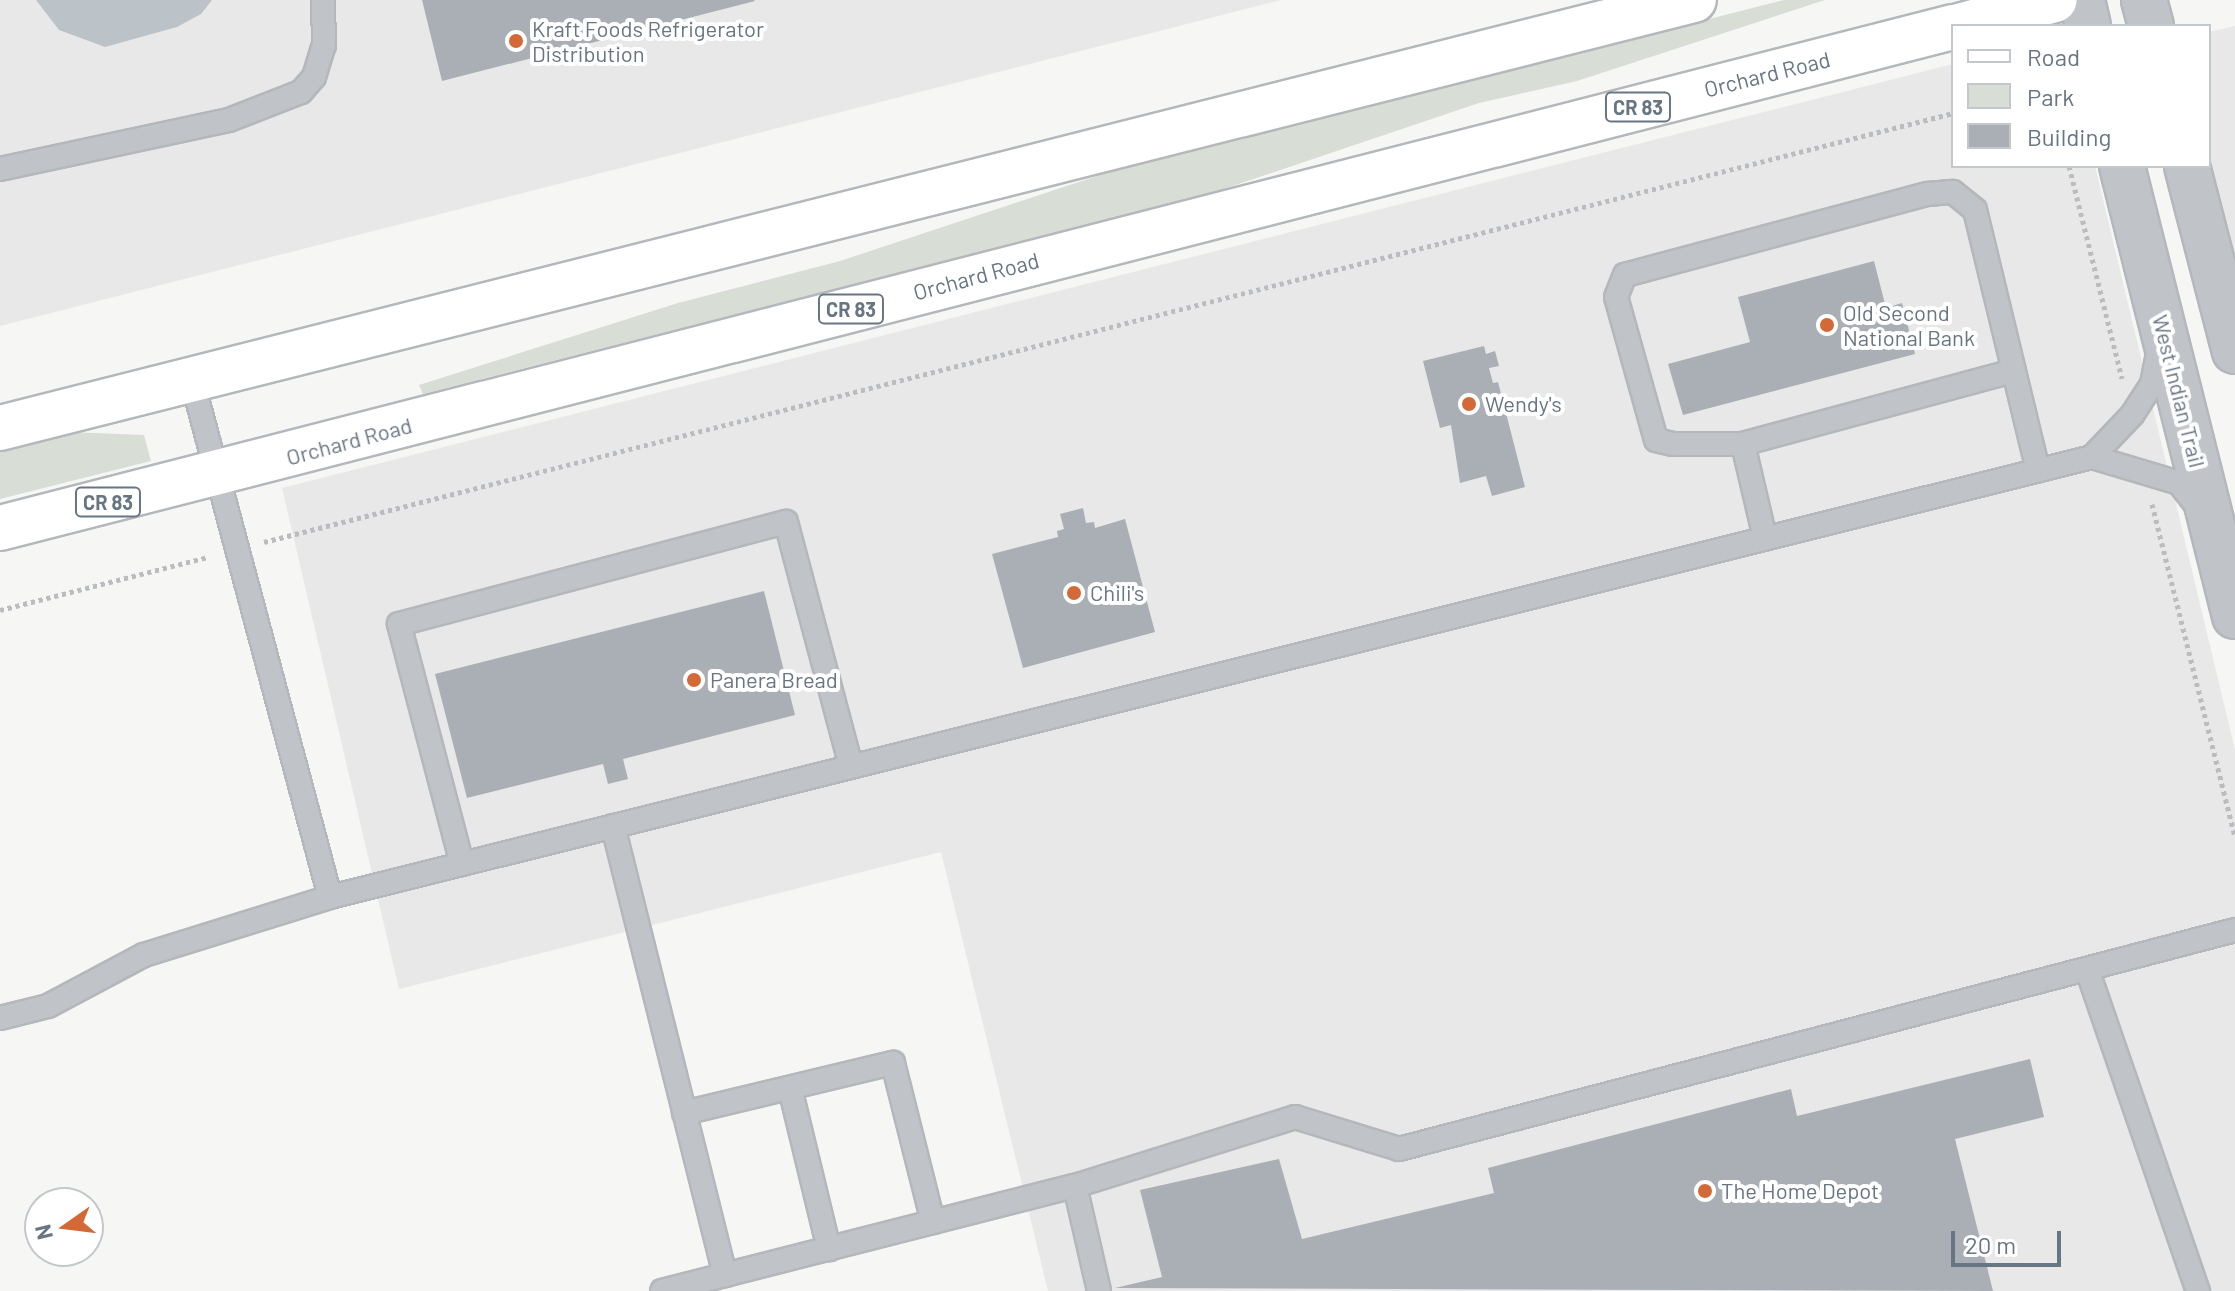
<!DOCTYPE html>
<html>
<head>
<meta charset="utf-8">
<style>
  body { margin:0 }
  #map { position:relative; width:2235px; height:1291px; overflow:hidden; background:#f6f7f4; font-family:Barlow,sans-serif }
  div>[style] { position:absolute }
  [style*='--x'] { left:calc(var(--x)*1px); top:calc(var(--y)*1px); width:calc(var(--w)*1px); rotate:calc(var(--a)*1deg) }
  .built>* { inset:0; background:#e7e8e7 }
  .green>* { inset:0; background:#d8ddd5 }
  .water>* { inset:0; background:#bbc3c9 }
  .building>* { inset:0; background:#a9afb5 }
  .path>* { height:5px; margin-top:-2.5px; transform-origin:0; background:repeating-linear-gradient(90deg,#babcbf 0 4px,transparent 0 8px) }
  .roads { filter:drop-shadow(2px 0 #b4b7bb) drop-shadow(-2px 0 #b4b7bb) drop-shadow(0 2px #b4b7bb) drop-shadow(0 -2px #b4b7bb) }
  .service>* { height:22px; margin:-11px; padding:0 11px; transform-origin:11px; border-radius:11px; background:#c0c3c7 }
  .tertiary>* { height:44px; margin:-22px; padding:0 22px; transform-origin:22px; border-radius:22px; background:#c0c3c7 }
  .primary>* { height:44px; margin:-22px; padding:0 22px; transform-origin:22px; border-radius:22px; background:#fff }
  .dots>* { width:22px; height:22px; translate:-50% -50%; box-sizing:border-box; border:4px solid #fff; border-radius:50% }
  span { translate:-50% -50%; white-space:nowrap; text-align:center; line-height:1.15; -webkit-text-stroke:8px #fff; paint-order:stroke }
  .shield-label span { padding:2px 6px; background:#fff; border:2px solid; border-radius:6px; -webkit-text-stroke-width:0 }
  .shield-label { font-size:20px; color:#687582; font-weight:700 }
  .poi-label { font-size:22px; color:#687582 }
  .left { translate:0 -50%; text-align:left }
  .street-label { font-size:22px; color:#687582 }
  .legend { position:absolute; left:1951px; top:24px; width:260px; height:144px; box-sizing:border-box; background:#fff; border:2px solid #c3c8cd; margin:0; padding:10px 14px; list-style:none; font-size:24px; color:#687582 }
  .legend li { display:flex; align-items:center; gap:16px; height:40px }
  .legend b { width:40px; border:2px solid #c3c8cd }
  .north { position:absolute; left:24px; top:1187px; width:80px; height:80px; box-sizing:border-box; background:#fff; border:2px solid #c3c8cd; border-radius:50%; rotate:256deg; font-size:22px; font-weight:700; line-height:32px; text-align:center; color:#687582 }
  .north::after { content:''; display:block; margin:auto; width:28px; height:36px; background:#d36937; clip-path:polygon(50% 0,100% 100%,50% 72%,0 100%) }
  .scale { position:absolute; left:1951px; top:1231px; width:110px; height:36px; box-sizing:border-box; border:4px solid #687582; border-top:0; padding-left:10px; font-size:24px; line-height:28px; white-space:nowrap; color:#687582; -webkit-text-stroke:6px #fff; paint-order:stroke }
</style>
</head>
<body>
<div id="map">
  <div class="built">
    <div style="clip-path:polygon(0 0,1281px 0,0 326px)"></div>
    <div style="clip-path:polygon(2235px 26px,2235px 271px,2209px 162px,2209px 32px)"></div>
    <div style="clip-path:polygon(1953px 64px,1953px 166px,2095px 166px,2235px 750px,2235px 1291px,1048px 1291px,941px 852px,399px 989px,282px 488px)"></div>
  </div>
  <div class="green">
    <div style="clip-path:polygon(1784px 0,1825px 0,1577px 81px,1479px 103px,1212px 193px,423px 394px,419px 385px,678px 303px,840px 261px,1115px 170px)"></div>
    <div style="clip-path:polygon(69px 432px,144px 435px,151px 461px,0 499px,0 450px)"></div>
  </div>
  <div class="water">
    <div style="clip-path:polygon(36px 0,212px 0,201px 14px,177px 27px,105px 47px,59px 30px)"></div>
  </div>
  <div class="building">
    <div style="clip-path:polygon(422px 0,754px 0,755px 1px,442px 81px)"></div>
    <div style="clip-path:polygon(1874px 261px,1886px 308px,1902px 303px,1915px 354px,1683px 415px,1668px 364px,1750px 342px,1738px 297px)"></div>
    <div style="clip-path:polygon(1484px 346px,1486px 354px,1495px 351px,1499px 366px,1489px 368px,1493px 383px,1498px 382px,1525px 487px,1492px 496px,1486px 476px,1460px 483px,1451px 425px,1440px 428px,1423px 361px)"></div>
    <div style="clip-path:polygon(1083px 508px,1086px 523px,1094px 522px,1095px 528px,1125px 519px,1155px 632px,1023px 668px,992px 554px,1058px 537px,1057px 531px,1064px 529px,1060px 514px)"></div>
    <div style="clip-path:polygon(764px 591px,795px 715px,623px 759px,628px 779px,608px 784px,603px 764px,467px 798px,435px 674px)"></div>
    <div style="clip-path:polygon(2030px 1059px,2044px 1117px,1955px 1139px,1993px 1291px,1115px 1288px,1162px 1277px,1140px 1190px,1279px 1159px,1302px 1239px,1494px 1193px,1488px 1168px,1791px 1089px,1797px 1116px)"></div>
  </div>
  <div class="path">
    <div style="--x:2069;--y:166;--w:219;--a:76"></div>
    <div style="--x:2152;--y:504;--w:343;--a:76"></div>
    <div style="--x:264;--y:542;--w:1743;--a:-14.25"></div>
    <div style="--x:0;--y:610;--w:215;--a:-14.3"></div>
  </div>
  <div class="roads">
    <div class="service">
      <div style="--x:0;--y:169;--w:234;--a:-12.1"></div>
      <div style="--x:229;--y:120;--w:77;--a:-21.3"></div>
      <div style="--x:301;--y:92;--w:20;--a:-49"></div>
      <div style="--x:314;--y:77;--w:34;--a:-73"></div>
      <div style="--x:324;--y:45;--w:45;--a:-91.3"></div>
      <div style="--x:2013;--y:371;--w:280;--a:164.9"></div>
      <div style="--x:1743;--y:444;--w:70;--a:180"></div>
      <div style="--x:1673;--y:444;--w:17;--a:-167"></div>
      <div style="--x:1656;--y:440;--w:148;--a:-105.6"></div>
      <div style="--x:1616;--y:297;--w:24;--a:-68"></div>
      <div style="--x:1625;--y:275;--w:314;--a:-15"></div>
      <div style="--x:1928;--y:194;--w:25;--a:-5"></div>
      <div style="--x:1953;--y:192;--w:28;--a:39"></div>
      <div style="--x:1975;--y:210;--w:268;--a:76.4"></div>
      <div style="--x:192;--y:380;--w:535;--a:75.05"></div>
      <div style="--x:1743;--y:444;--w:97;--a:76.8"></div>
      <div style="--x:2092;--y:457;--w:58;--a:-46.4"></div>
      <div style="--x:2132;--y:415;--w:37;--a:-57"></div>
      <div style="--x:2152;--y:384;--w:33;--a:-79"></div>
      <div style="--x:613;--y:826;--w:463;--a:76"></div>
      <div style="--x:462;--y:864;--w:248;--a:-104.7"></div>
      <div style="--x:399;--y:624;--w:400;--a:-14.8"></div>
      <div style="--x:786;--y:522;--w:253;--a:75.1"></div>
      <div style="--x:2087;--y:969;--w:341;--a:71"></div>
      <div style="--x:0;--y:1018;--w:49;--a:-14"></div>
      <div style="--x:48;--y:1006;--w:109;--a:-28"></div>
      <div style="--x:144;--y:955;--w:195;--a:-17.3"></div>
      <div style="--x:330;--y:897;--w:1816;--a:-14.02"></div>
      <div style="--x:2092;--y:457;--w:91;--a:16.6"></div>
      <div style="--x:2179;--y:483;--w:31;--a:52"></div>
      <div style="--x:790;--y:1088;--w:166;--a:76.4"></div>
      <div style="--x:684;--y:1113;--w:215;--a:-13.5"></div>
      <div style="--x:893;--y:1063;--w:164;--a:75.9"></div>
      <div style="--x:1075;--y:1186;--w:108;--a:77.1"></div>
      <div style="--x:662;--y:1291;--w:426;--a:-14.3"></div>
      <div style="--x:1075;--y:1186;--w:231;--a:-17.4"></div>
      <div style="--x:1295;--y:1117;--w:109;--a:17.1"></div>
      <div style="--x:1399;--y:1149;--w:864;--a:-14.68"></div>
    </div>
    <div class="tertiary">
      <div style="--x:2082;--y:0;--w:27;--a:77"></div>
      <div style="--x:2144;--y:0;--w:27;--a:75"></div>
      <div style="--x:2122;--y:166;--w:464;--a:75.9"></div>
      <div style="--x:2187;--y:166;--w:191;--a:75.5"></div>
    </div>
    <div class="primary">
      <div style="--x:1959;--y:26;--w:99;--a:-15.2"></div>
      <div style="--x:0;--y:428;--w:1747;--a:-14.18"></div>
      <div style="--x:0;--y:528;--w:2016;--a:-14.39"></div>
    </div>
  </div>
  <div class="dots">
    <div style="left:516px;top:41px;background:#d36937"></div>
    <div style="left:1827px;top:325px;background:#d36937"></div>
    <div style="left:1469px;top:404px;background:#d36937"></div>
    <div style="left:1074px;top:593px;background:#d36937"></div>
    <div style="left:694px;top:680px;background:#d36937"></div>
    <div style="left:1705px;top:1191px;background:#d36937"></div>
  </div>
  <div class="shield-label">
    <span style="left:1638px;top:107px">CR 83</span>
    <span style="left:851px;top:309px">CR 83</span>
    <span style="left:108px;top:502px">CR 83</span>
  </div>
  <div class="poi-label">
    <span class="left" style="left:532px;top:41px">Kraft Foods Refrigerator<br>Distribution</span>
    <span class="left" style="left:1843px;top:325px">Old Second<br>National Bank</span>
    <span class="left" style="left:1485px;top:404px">Wendy's</span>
    <span class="left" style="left:1090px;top:593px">Chili's</span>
    <span class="left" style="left:710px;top:680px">Panera Bread</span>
    <span class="left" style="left:1721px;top:1191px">The Home Depot</span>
  </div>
  <div class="street-label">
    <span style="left:1767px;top:74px;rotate:-14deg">Orchard Road</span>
    <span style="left:976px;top:276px;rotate:-15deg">Orchard Road</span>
    <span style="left:2179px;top:391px;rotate:76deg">West Indian Trail</span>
    <span style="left:349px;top:441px;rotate:-15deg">Orchard Road</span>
  </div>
  <ul class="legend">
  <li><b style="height:10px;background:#fff"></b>Road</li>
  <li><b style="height:22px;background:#d8ddd5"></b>Park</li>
  <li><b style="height:22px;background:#a9afb5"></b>Building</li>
  </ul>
  <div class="north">N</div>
  <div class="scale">20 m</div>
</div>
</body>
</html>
